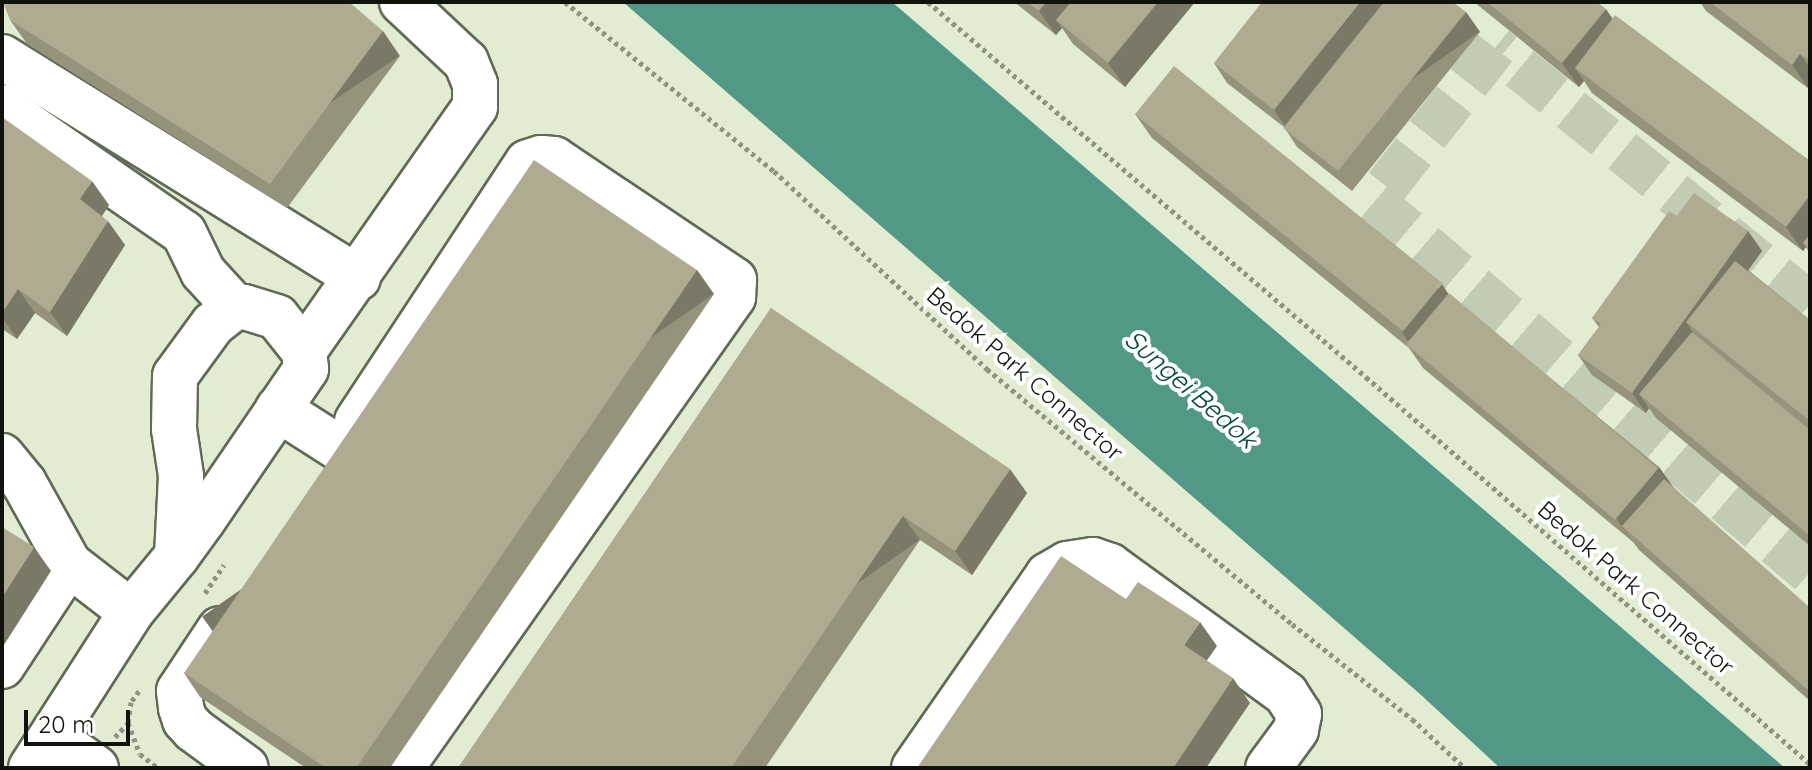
<!DOCTYPE html>
<html>
<head>
<meta charset="utf-8">
<style>
  body { margin:0 }
  #map { position:relative; width:1812px; height:770px; overflow:hidden; background:#e1ecd2; font-family:Quicksand,sans-serif }
  div>[style] { position:absolute }
  [style*='--x'] { left:calc(var(--x)*1px); top:calc(var(--y)*1px); width:calc(var(--w)*1px); rotate:calc(var(--a)*1deg) }
  .water>* { inset:0; background:#519886 }
  .minor-tunnel>* { height:44px; margin-top:-22px; transform-origin:0; background:repeating-linear-gradient(90deg,#c2cbb4 0 44px,transparent 0 66px) }
  .path>* { height:5px; margin-top:-2.5px; transform-origin:0; background:repeating-linear-gradient(90deg,#8d9482 0 4px,transparent 0 8px) }
  .roads { filter:drop-shadow(2px 0 #616a54) drop-shadow(-2px 0 #616a54) drop-shadow(0 2px #616a54) drop-shadow(0 -2px #616a54) }
  .minor>* { height:44px; margin:-22px; padding:0 22px; transform-origin:22px; border-radius:22px; background:#fff }
  .wall>* { inset:0; background:#96937d }
  .shaded-wall>* { inset:0; background:#7a7866; transform-origin:0 0 }
  .building>* { inset:0; background:#afab91; transform-origin:0 0 }
  span { translate:-50% -50%; white-space:nowrap; text-align:center; line-height:1.15; -webkit-text-stroke:8px #fff; paint-order:stroke }
  .street-label { font-size:24px; color:#10130b }
  .water-label { font-size:26px; color:#044639; font-style:italic }
  .frame { position:absolute; inset:0; border:4px solid #10130b; pointer-events:none }
  .scale { position:absolute; left:24px; top:710px; width:106px; height:36px; box-sizing:border-box; border:4px solid #10130b; border-top:0; padding-left:10px; font-size:24px; line-height:28px; white-space:nowrap; color:#10130b; -webkit-text-stroke:6px #fff; paint-order:stroke }
</style>
</head>
<body>
<div id="map">
  <div class="water">
    <div style="clip-path:polygon(623px 2px,892px 2px,1785px 768px,1500px 768px,1420px 694px)"></div>
  </div>
  <div class="minor-tunnel">
    <div style="--x:1810;--y:304;--w:406;--a:-140.9"></div>
    <div style="--x:1495;--y:48;--w:196;--a:128.2"></div>
    <div style="--x:1374;--y:202;--w:572;--a:40.4"></div>
  </div>
  <div class="path">
    <div style="--x:565;--y:2;--w:269;--a:39"></div>
    <div style="--x:774;--y:171;--w:291;--a:42.9"></div>
    <div style="--x:987;--y:369;--w:398;--a:39.9"></div>
    <div style="--x:1292;--y:624;--w:153;--a:38.4"></div>
    <div style="--x:1412;--y:719;--w:72;--a:42.8"></div>
    <div style="--x:928;--y:2;--w:577;--a:40.57"></div>
    <div style="--x:1366;--y:377;--w:589;--a:41.08"></div>
    <div style="--x:205;--y:593;--w:34;--a:-56"></div>
    <div style="--x:139;--y:691;--w:14;--a:126"></div>
    <div style="--x:131;--y:702;--w:21;--a:98"></div>
    <div style="--x:128;--y:723;--w:33;--a:69"></div>
    <div style="--x:140;--y:754;--w:23;--a:38"></div>
    <div style="--x:115;--y:737;--w:19;--a:-47"></div>
  </div>
  <div class="roads">
    <div class="minor">
      <div style="--x:2;--y:57;--w:419;--a:31.8"></div>
      <div style="--x:2;--y:107;--w:221;--a:34.7"></div>
      <div style="--x:184;--y:233;--w:43;--a:64"></div>
      <div style="--x:203;--y:272;--w:47;--a:47.6"></div>
      <div style="--x:304;--y:351;--w:298;--a:-55"></div>
      <div style="--x:475;--y:107;--w:23;--a:-90"></div>
      <div style="--x:475;--y:84;--w:24;--a:-112"></div>
      <div style="--x:466;--y:62;--w:88;--a:-136.8"></div>
      <div style="--x:278;--y:409;--w:72;--a:32.6"></div>
      <div style="--x:357;--y:421;--w:310;--a:-56.6"></div>
      <div style="--x:528;--y:162;--w:14;--a:-17"></div>
      <div style="--x:541;--y:158;--w:13;--a:4"></div>
      <div style="--x:554;--y:159;--w:217;--a:33.9"></div>
      <div style="--x:734;--y:280;--w:17;--a:93"></div>
      <div style="--x:733;--y:297;--w:576;--a:125.18"></div>
      <div style="--x:2;--y:456;--w:35;--a:51"></div>
      <div style="--x:24;--y:483;--w:93;--a:60.9"></div>
      <div style="--x:69;--y:564;--w:78;--a:37.7"></div>
      <div style="--x:220;--y:629;--w:74;--a:123.5"></div>
      <div style="--x:179;--y:691;--w:17;--a:83"></div>
      <div style="--x:181;--y:708;--w:13;--a:72"></div>
      <div style="--x:185;--y:720;--w:13;--a:48"></div>
      <div style="--x:194;--y:730;--w:64;--a:36.2"></div>
      <div style="--x:2;--y:666;--w:122;--a:-56.7"></div>
      <div style="--x:53;--y:737;--w:53;--a:35.8"></div>
      <div style="--x:31;--y:768;--w:185;--a:-57.3"></div>
      <div style="--x:131;--y:612;--w:72;--a:-50.6"></div>
      <div style="--x:177;--y:556;--w:44;--a:-54.2"></div>
      <div style="--x:203;--y:520;--w:183;--a:-55.7"></div>
      <div style="--x:306;--y:369;--w:18;--a:-96"></div>
      <div style="--x:304;--y:351;--w:43;--a:-128.5"></div>
      <div style="--x:277;--y:317;--w:34;--a:-163"></div>
      <div style="--x:244;--y:307;--w:9;--a:180"></div>
      <div style="--x:235;--y:307;--w:28;--a:142"></div>
      <div style="--x:213;--y:324;--w:64;--a:126.2"></div>
      <div style="--x:175;--y:376;--w:53;--a:91.1"></div>
      <div style="--x:174;--y:429;--w:48;--a:81.5"></div>
      <div style="--x:181;--y:476;--w:80;--a:92.9"></div>
      <div style="--x:914;--y:768;--w:235;--a:-55.2"></div>
      <div style="--x:1048;--y:575;--w:22;--a:-30"></div>
      <div style="--x:1067;--y:564;--w:26;--a:-9"></div>
      <div style="--x:1093;--y:560;--w:18;--a:19"></div>
      <div style="--x:1110;--y:566;--w:218;--a:36"></div>
      <div style="--x:1286;--y:694;--w:24;--a:57"></div>
      <div style="--x:1299;--y:714;--w:16;--a:101"></div>
      <div style="--x:1296;--y:730;--w:47;--a:126.4"></div>
    </div>
  </div>
  <div class="wall">
    <div style="clip-path:polygon(1014px 2px,1195px 2px,1125px 87px,1073px 44px,1062px 28px,1056px 35px)"></div>
    <div style="clip-path:polygon(1474px 2px,1597px 2px,1613px 19px,1810px 161px,1810px 254px,1806px 247px,1803px 251px,1592px 93px,1584px 81px,1579px 87px)"></div>
    <div style="clip-path:polygon(1700px 2px,1810px 2px,1809px 89px,1706px 11px)"></div>
    <div style="clip-path:polygon(1466px 12px,1480px 32px,1352px 191px,1297px 147px,1284px 127px,1227px 83px,1214px 63px)"></div>
    <div style="clip-path:polygon(10px 20px,400px 56px,287px 208px,27px 44px)"></div>
    <div style="clip-path:polygon(1135px 114px,1448px 294px,1659px 467px,1673px 487px,1810px 608px,1810px 701px,1639px 550px,1633px 542px,1423px 368px,1409px 348px,1152px 138px)"></div>
    <div style="clip-path:polygon(2px 117px,109px 205px,102px 216px,125px 245px,67px 336px,35px 313px,17px 339px,2px 329px)"></div>
    <div style="clip-path:polygon(1677px 216px,1748px 231px,1762px 251px,1748px 270px,1810px 320px,1810px 546px,1656px 418px,1649px 408px,1646px 413px,1592px 375px,1578px 355px,1599px 327px,1592px 318px)"></div>
    <div style="clip-path:polygon(697px 270px,714px 294px,390px 768px,306px 768px,200px 697px,184px 673px)"></div>
    <div style="clip-path:polygon(771px 308px,1027px 493px,972px 575px,920px 540px,765px 768px,458px 768px)"></div>
  </div>
  <div class="shaded-wall">
    <div style="clip-path:polygon(1046px 2px,1083px 2px,1056px 20px,1062px 28px,1056px 35px,1039px 11px)"></div>
    <div style="clip-path:polygon(1158px 2px,1195px 2px,1125px 87px,1108px 63px)"></div>
    <div style="clip-path:polygon(1360px 2px,1390px 2px,1288px 130px,1274px 110px)"></div>
    <div style="clip-path:polygon(1606px 9px,1623px 34px,1575px 68px,1584px 81px,1579px 87px,1562px 63px)"></div>
    <div style="left:1466px;top:12px;width:24px;height:204px;rotate:55deg"></div>
    <div style="left:383px;top:31px;width:30px;height:190px;rotate:56deg"></div>
    <div style="clip-path:polygon(1800px 54px,1810px 68px,1809px 89px,1792px 65px)"></div>
    <div style="clip-path:polygon(92px 181px,109px 205px,97px 223px,80px 199px)"></div>
    <div style="clip-path:polygon(1810px 195px,1810px 242px,1803px 243px,1806px 247px,1803px 251px,1786px 227px)"></div>
    <div style="clip-path:polygon(108px 221px,125px 245px,67px 336px,50px 312px)"></div>
    <div style="clip-path:polygon(1748px 231px,1762px 251px,1702px 335px,1686px 322px,1698px 340px,1639px 394px,1649px 408px,1646px 413px,1632px 393px)"></div>
    <div style="left:697px;top:270px;width:29px;height:604px;rotate:55deg"></div>
    <div style="clip-path:polygon(1442px 284px,1458px 309px,1416px 353px,1402px 332px)"></div>
    <div style="clip-path:polygon(18px 289px,35px 313px,17px 339px,2px 317px,2px 313px)"></div>
    <div style="clip-path:polygon(1659px 467px,1676px 491px,1622px 526px,1633px 543px,1616px 518px)"></div>
    <div style="clip-path:polygon(1010px 469px,1027px 493px,972px 575px,955px 551px)"></div>
    <div style="left:903px;top:516px;width:29px;height:305px;rotate:55deg"></div>
    <div style="clip-path:polygon(34px 547px,51px 571px,2px 648px,2px 597px)"></div>
    <div style="clip-path:polygon(1200px 622px,1217px 646px,1201px 669px,1184px 645px)"></div>
    <div style="clip-path:polygon(1233px 678px,1250px 703px,1206px 768px,1173px 768px)"></div>
  </div>
  <div class="building">
    <div style="clip-path:polygon(3px 2px,349px 2px,383px 31px,270px 184px,10px 20px)"></div>
    <div style="clip-path:polygon(1027px 2px,1046px 2px,1039px 11px)"></div>
    <div style="clip-path:polygon(1071px 2px,1158px 2px,1108px 63px,1056px 20px)"></div>
    <div style="clip-path:polygon(1262px 2px,1360px 2px,1274px 110px,1214px 63px)"></div>
    <div style="clip-path:polygon(1384px 2px,1453px 2px,1466px 12px,1338px 171px,1283px 128px)"></div>
    <div style="clip-path:polygon(1487px 2px,1597px 2px,1606px 9px,1562px 63px)"></div>
    <div style="clip-path:polygon(1710px 2px,1810px 2px,1810px 61px,1800px 54px,1792px 65px)"></div>
    <div style="clip-path:polygon(1615px 15px,1810px 161px,1810px 195px,1786px 227px,1575px 68px)"></div>
    <div style="left:1174px;top:66px;width:345px;height:62px;rotate:39deg"></div>
    <div style="clip-path:polygon(2px 117px,92px 181px,80px 199px,108px 221px,50px 312px,18px 289px,2px 313px)"></div>
    <div style="clip-path:polygon(534px 160px,697px 270px,356px 768px,326px 768px,184px 673px)"></div>
    <div style="clip-path:polygon(1694px 193px,1748px 231px,1632px 393px,1578px 355px,1601px 324px,1592px 318px,1669px 211px,1677px 216px)"></div>
    <div style="clip-path:polygon(1810px 234px,1810px 249px,1803px 243px)"></div>
    <div style="clip-path:polygon(1735px 261px,1810px 320px,1810px 421px,1686px 322px)"></div>
    <div style="left:1449px;top:293px;width:273px;height:67px;rotate:40deg"></div>
    <div style="clip-path:polygon(771px 308px,1010px 469px,955px 551px,903px 516px,731px 768px,458px 768px)"></div>
    <div style="clip-path:polygon(1692px 332px,1810px 430px,1810px 536px,1639px 394px)"></div>
    <div style="clip-path:polygon(1664px 479px,1810px 608px,1810px 692px,1622px 526px)"></div>
    <div style="clip-path:polygon(2px 527px,34px 547px,2px 597px)"></div>
    <div style="clip-path:polygon(1061px 556px,1126px 599px,1138px 582px,1200px 622px,1184px 645px,1233px 678px,1173px 768px,917px 768px)"></div>
  </div>
  <div class="street-label">
    <span style="left:1025px;top:374px;rotate:41deg">Bedok Park Connector</span>
    <span style="left:1636px;top:588px;rotate:41deg">Bedok Park Connector</span>
  </div>
  <div class="water-label">
    <span style="left:1191px;top:389px;rotate:41deg">Sungei Bedok</span>
  </div>
  <div class="frame"></div>
  <div class="scale">20 m</div>
</div>
</body>
</html>
